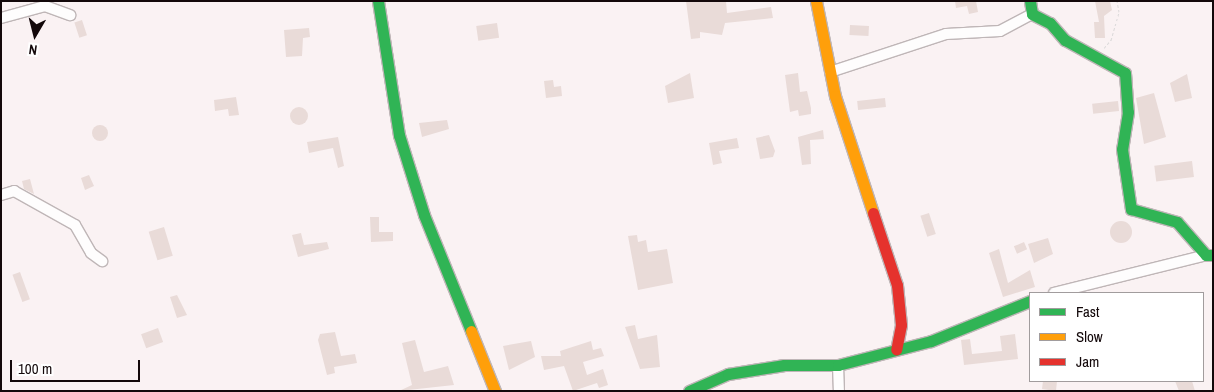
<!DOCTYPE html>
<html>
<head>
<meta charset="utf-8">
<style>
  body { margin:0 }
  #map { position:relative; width:1214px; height:392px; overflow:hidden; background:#faf2f3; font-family:"Archivo Narrow",sans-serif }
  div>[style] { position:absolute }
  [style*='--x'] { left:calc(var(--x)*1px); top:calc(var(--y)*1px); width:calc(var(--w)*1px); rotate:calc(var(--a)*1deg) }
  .building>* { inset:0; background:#e9dbd8; transform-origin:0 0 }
  .round { border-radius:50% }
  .path>* { height:1px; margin-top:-0.5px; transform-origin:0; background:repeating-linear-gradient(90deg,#dcdada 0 2.5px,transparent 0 5px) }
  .roads { filter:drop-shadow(1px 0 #bfb6b7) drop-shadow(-1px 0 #bfb6b7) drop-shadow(0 1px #bfb6b7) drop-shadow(0 -1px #bfb6b7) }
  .street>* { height:10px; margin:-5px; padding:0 5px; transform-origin:5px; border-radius:5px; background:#fefdfd }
  .fast>* { height:11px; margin:-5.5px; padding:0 5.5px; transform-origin:5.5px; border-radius:5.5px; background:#30b455 }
  .slow>* { height:11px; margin:-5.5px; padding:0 5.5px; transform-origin:5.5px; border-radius:5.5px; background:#ff9f0a }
  .jam>* { height:11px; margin:-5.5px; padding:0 5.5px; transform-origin:5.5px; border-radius:5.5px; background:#e5322d }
  span { translate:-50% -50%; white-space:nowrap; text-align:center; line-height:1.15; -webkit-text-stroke:4px #fff; paint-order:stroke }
  .frame { position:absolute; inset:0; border:2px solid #13080a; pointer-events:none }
  .legend { position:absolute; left:1029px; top:292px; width:175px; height:90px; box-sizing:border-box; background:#fff; border:1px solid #a19c9d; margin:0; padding:6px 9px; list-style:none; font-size:15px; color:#13080a }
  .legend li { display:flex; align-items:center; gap:10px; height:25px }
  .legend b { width:25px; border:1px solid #a19c9d }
  .north { position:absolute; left:10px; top:10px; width:50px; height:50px; -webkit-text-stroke:4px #fff; paint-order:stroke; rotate:188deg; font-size:14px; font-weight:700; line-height:20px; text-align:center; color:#13080a }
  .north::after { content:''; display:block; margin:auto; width:18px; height:22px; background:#13080a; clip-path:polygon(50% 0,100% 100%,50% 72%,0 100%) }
  .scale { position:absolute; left:10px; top:360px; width:130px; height:22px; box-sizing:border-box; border:2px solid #13080a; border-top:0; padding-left:6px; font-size:15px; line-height:18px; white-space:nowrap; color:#13080a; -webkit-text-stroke:4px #fff; paint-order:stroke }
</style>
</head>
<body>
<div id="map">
  <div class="building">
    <div style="clip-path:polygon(686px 1px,726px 1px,727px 13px,771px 7px,773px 18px,725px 23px,722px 35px,700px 32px,700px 38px,691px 39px)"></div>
    <div style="clip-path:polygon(955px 1px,976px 1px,978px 12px,969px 14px,967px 6px,956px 8px)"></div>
    <div style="clip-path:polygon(1095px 1px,1110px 1px,1112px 10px,1104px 16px,1105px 38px,1095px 38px,1094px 22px,1099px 22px)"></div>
    <div style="left:82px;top:20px;width:16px;height:8px;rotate:72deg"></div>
    <div style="left:497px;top:23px;width:15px;height:21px;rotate:82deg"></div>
    <div style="left:850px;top:25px;width:19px;height:10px;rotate:3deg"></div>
    <div style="clip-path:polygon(309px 28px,310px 37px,303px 38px,302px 56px,286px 57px,284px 30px)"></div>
    <div style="clip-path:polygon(690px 73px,694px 98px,668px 103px,665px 86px)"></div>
    <div style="clip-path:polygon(798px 73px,800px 92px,807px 91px,811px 108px,811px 114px,799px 116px,798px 110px,790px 112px,785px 75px)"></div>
    <div style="clip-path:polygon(1187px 74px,1192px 98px,1175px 102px,1170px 83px)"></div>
    <div style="clip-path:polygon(553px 80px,554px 87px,561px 86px,562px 96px,546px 98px,544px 81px)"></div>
    <div style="clip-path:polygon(1154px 93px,1166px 137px,1144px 144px,1136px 98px)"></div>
    <div style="clip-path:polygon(236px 97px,239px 115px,229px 116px,228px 109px,215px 111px,214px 100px)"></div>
    <div style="left:885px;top:98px;width:9px;height:28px;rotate:84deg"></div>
    <div style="left:1118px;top:101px;width:10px;height:26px;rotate:84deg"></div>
    <div class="round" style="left:290px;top:107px;width:18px;height:18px"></div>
    <div style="clip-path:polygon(447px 120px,449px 129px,422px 137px,419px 123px)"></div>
    <div class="round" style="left:92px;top:125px;width:16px;height:16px"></div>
    <div style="clip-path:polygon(823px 130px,824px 139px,810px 140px,811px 164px,802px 165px,798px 137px)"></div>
    <div style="clip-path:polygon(769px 135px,775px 151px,773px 157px,760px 159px,756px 138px)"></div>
    <div style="clip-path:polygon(338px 137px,344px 166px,338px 168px,333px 148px,309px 153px,307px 142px)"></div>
    <div style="clip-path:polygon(737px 138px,739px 148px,719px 151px,722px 163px,713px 165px,709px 143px)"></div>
    <div style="left:1192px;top:161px;width:16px;height:38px;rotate:83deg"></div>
    <div style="clip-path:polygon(89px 175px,94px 186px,85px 190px,81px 178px)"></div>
    <div style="clip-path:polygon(30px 179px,34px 194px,24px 189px,22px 181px)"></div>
    <div style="left:929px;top:213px;width:22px;height:9px;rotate:72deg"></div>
    <div style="clip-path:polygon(370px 217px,379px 217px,379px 232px,393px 232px,393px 241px,371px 242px)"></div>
    <div class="round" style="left:1110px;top:221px;width:22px;height:22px"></div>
    <div style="left:164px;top:227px;width:30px;height:16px;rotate:73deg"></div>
    <div style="clip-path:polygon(301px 233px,304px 245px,327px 242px,329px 249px,298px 257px,292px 235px)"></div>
    <div style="clip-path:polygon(637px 235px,638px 242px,646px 240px,648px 252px,667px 249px,673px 283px,638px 290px,628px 236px)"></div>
    <div style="clip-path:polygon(1048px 238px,1053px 254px,1034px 263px,1028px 244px)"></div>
    <div style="left:1024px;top:242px;width:8px;height:11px;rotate:67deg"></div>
    <div style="clip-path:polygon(999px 249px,1008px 283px,1030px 270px,1035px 287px,1003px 297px,989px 253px)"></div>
    <div style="left:20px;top:272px;width:29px;height:8px;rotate:70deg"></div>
    <div style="clip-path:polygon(177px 295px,187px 315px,177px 318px,170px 297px)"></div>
    <div style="clip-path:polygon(635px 325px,638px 339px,657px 335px,660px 367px,640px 369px,625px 327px)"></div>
    <div style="left:158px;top:328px;width:15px;height:18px;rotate:70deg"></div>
    <div style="clip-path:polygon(335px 332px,341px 356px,355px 354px,357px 363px,334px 367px,335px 373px,327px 375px,318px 340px,320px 334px)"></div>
    <div style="clip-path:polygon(1015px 334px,1018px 359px,964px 365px,961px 340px,970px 339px,972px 354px,1002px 351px,1000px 336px)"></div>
    <div style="clip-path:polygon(415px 340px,424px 372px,448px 366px,454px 385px,399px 391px,412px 385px,402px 343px)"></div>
    <div style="clip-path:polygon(531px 341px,535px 357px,509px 370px,503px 346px)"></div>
    <div style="clip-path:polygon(591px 341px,593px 350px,601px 348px,604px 356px,583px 362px,587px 375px,603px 369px,608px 385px,599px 388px,597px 383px,573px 391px,564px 366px,544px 370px,541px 356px,561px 356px,560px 351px)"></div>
    <div style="clip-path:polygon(1043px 381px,1057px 381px,1056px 391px,1042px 389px)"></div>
    <div style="clip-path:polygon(1175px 381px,1192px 381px,1195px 391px,1179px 391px)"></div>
  </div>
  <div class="path">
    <div style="--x:1104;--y:48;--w:11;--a:-49"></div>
    <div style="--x:1111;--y:40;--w:29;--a:-74"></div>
    <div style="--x:1119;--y:12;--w:11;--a:-100"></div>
  </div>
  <div class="roads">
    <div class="street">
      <div style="--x:1;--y:18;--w:46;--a:-15.3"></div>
      <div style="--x:45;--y:6;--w:27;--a:20"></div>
      <div style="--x:830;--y:72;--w:122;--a:-18.1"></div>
      <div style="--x:946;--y:34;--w:54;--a:-3.2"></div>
      <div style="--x:1000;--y:31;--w:36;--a:-28"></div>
      <div style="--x:1;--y:195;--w:14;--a:-17"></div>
      <div style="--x:14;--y:191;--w:70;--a:29.1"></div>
      <div style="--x:75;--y:225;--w:32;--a:60"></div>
      <div style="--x:91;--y:253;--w:14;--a:36"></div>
      <div style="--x:1054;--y:293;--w:157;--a:-14"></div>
      <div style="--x:838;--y:365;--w:26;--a:88"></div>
    </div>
    <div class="fast">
      <div style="--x:378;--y:1;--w:136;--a:81.1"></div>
      <div style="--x:399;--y:135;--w:84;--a:72.6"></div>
      <div style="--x:424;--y:215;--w:125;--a:67.9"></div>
      <div style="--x:1030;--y:1;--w:13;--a:81"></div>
      <div style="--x:1032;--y:14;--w:20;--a:27"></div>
      <div style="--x:1050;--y:23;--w:23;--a:49"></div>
      <div style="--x:1065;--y:40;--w:68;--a:28.8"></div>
      <div style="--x:1125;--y:73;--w:39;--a:86"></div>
      <div style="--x:1128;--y:112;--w:37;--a:99"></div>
      <div style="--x:1122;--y:149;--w:61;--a:81.5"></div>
      <div style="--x:1131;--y:209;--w:48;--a:15.8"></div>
      <div style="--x:1177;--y:222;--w:44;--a:48.7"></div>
      <div style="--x:1206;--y:255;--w:7;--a:0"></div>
      <div style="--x:689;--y:391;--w:43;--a:-23.6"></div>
      <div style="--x:728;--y:374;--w:57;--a:-9.1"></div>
      <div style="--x:784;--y:365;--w:54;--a:0"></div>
      <div style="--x:838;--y:365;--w:96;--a:-14.5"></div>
      <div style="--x:931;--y:341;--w:107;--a:-22"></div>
    </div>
    <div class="slow">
      <div style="--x:816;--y:1;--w:97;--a:78.7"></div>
      <div style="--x:835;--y:96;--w:123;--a:72"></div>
      <div style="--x:471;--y:331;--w:65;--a:68.2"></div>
    </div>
    <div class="jam">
      <div style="--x:873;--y:213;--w:76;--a:71.6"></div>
      <div style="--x:897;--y:285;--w:40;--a:84.3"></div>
      <div style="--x:901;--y:325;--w:25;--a:101"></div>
    </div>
  </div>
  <div class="frame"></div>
  <ul class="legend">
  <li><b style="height:6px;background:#30b455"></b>Fast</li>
  <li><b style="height:6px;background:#ff9f0a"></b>Slow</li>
  <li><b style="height:6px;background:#e5322d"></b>Jam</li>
  </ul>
  <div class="north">N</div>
  <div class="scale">100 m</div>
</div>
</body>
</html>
